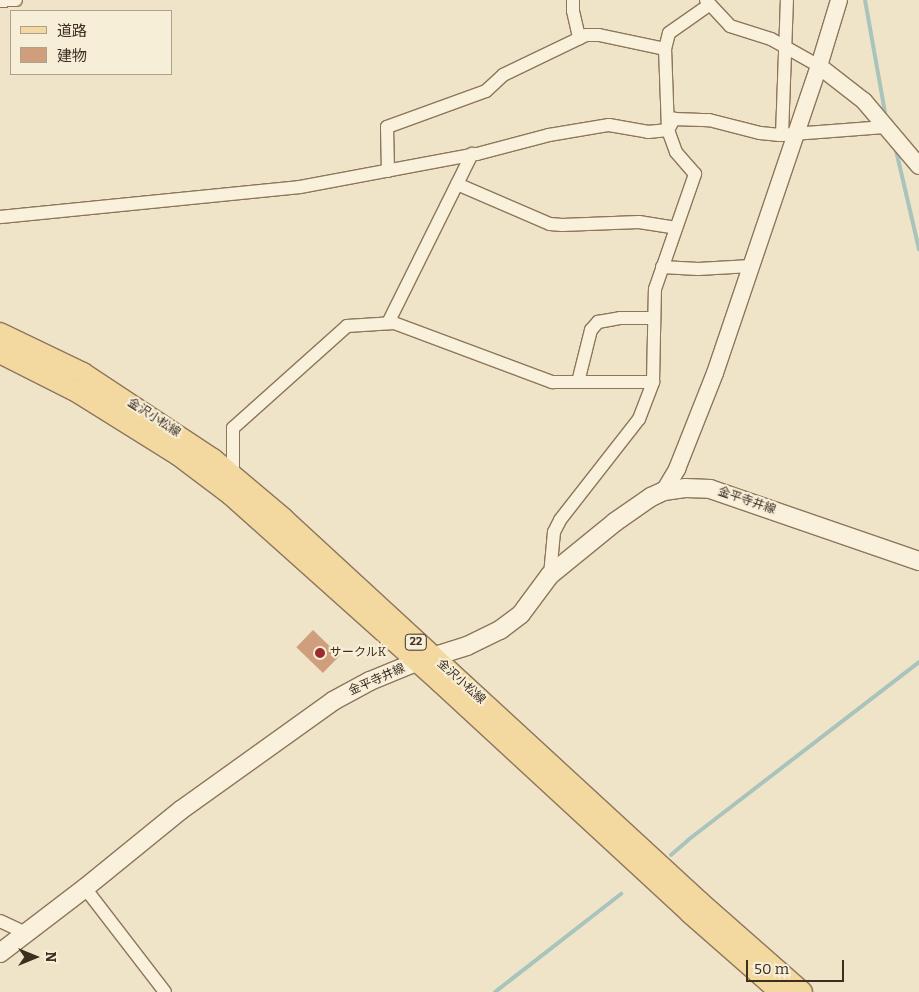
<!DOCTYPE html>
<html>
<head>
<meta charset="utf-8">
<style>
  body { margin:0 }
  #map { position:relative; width:919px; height:992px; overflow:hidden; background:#f0e4c8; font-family:Bitter,"Noto Sans JP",serif }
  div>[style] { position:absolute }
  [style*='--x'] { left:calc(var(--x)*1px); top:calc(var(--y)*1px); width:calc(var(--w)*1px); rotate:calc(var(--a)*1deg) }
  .stream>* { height:4px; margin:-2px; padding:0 2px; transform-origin:2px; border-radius:2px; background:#a9c4bc }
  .building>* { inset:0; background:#cf9f7d; transform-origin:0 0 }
  .roads { filter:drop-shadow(1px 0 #8d765c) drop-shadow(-1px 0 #8d765c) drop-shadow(0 1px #8d765c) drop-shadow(0 -1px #8d765c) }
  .minor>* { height:12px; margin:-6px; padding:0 6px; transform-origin:6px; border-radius:6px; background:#faf1dc }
  .tertiary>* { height:16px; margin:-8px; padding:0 8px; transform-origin:8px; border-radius:8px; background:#faf1dc }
  .secondary>* { height:18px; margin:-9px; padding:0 9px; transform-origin:9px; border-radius:9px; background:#faf1dc }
  .primary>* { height:20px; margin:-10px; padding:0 10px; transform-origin:10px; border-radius:10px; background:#f3d9a0 }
  .dots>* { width:14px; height:14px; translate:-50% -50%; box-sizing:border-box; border:2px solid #f7eed8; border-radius:50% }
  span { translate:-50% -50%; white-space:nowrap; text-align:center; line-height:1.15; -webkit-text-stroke:4px #f7eed8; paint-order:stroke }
  .shield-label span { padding:1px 4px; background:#f7eed8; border:1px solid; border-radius:4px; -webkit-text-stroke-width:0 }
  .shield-label { font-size:11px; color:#3d2e20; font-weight:700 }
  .street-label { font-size:12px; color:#3d2e20 }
  .poi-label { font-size:12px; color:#3d2e20 }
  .left { translate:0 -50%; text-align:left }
  .legend { position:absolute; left:10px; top:10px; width:162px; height:65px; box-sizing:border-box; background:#f7eed8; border:1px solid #ada18e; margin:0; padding:6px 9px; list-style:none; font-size:15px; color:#3d2e20 }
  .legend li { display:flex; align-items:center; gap:10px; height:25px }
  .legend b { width:25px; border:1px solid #ada18e }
  .north { position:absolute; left:10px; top:932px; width:50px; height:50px; -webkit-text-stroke:4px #f7eed8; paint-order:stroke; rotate:90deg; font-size:14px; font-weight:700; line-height:20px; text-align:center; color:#3d2e20 }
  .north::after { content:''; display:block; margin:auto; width:18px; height:22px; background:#3d2e20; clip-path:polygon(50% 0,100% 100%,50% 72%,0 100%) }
  .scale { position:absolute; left:746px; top:960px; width:98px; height:22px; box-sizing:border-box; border:2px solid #3d2e20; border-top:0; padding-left:6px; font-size:15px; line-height:18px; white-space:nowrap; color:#3d2e20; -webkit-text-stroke:4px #f7eed8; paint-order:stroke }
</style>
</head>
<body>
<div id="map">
  <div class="stream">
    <div style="--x:865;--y:0;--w:114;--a:79.9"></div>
    <div style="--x:895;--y:146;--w:106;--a:76.9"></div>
    <div style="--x:671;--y:855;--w:23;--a:-41"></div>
    <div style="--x:688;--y:840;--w:292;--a:-37.6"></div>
    <div style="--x:495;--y:992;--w:160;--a:-37.9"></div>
  </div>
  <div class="building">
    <div style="left:313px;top:630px;width:37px;height:24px;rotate:44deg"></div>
  </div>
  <div class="roads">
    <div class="minor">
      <div style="--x:573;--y:0;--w:11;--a:90"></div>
      <div style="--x:573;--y:11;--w:28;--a:77"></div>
      <div style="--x:706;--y:0;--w:35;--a:47"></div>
      <div style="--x:730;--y:26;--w:43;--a:17.6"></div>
      <div style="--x:771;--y:39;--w:55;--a:29.4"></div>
      <div style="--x:0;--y:1;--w:16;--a:-4"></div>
      <div style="--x:668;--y:130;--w:13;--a:-61"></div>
      <div style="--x:674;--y:119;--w:35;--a:2"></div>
      <div style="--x:709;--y:120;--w:53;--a:14.3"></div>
      <div style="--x:760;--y:133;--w:20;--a:6"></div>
      <div style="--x:780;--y:135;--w:105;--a:-4.4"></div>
      <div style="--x:782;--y:135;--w:135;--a:-87.9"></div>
      <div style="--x:388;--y:171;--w:44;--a:-91.3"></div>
      <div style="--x:387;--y:127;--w:105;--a:-20"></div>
      <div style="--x:486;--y:91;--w:23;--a:-43"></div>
      <div style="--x:503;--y:75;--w:92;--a:-25.7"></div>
      <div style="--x:586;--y:35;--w:13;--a:0"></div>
      <div style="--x:599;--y:35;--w:67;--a:12"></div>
      <div style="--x:457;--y:184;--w:101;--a:23.3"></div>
      <div style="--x:550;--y:224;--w:12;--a:5"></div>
      <div style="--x:562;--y:225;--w:77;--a:-2.2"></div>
      <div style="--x:639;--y:222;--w:36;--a:9"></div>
      <div style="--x:0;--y:217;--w:301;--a:-5.7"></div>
      <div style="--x:300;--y:187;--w:180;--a:-10.6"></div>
      <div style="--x:477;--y:154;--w:74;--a:-14.8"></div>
      <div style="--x:549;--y:135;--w:61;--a:-9.5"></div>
      <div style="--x:609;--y:125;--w:40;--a:10"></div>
      <div style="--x:648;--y:132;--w:20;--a:-6"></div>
      <div style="--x:662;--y:267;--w:36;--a:3"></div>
      <div style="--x:698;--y:269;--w:53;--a:-3.2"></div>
      <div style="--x:388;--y:323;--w:189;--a:-63.6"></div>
      <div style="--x:578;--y:382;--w:54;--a:-76"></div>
      <div style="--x:591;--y:330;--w:11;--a:-49"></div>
      <div style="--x:598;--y:322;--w:22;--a:-10"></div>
      <div style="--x:620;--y:318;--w:33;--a:0"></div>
      <div style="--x:233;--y:476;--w:48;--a:-90"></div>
      <div style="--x:233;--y:428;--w:153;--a:-41.8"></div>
      <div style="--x:347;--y:326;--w:47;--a:-3.7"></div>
      <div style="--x:394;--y:323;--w:169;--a:20.5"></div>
      <div style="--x:552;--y:382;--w:101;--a:0"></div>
      <div style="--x:550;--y:575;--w:43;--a:-84.7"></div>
      <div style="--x:554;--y:532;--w:13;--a:-63"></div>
      <div style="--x:560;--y:520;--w:128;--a:-52"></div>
      <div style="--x:639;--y:419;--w:40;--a:-69"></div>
      <div style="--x:653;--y:382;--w:93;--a:-88.8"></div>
      <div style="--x:655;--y:289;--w:122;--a:-70.8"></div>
      <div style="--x:695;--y:174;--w:29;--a:-131"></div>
      <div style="--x:676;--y:152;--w:23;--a:-110"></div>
      <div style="--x:668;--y:130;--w:81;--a:-92.1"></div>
      <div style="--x:665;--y:49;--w:16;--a:-76"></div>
      <div style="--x:669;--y:33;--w:49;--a:-35"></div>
      <div style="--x:85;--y:888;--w:131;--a:52.4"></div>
      <div style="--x:0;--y:921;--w:29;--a:25"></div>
    </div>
    <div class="tertiary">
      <div style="--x:819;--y:66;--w:69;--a:-73.1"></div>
      <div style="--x:664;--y:491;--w:26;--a:-59"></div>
      <div style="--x:677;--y:469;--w:103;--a:-68.4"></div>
      <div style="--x:715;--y:373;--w:324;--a:-71.3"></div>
      <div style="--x:819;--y:66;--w:57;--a:37.9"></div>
      <div style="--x:864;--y:101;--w:85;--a:49.8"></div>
    </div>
    <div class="secondary">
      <div style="--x:0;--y:953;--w:107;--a:-37.4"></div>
      <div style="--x:85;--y:888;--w:124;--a:-39.1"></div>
      <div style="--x:181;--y:810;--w:187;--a:-35.6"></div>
      <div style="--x:333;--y:701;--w:42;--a:-28.4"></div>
      <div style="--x:370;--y:681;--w:50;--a:-22.4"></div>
      <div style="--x:416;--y:662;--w:53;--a:-17.4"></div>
      <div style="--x:467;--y:646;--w:37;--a:-26"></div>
      <div style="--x:500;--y:630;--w:26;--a:-37"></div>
      <div style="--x:521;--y:614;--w:49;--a:-53.4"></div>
      <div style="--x:550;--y:575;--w:84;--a:-39.2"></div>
      <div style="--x:615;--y:522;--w:44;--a:-34.8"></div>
      <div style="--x:651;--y:497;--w:14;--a:-25"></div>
      <div style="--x:664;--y:491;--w:21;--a:-8"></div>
      <div style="--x:685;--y:488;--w:25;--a:2"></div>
      <div style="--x:710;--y:489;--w:221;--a:19"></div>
    </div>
    <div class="primary">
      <div style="--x:0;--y:333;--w:92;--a:25.7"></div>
      <div style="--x:83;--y:373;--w:156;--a:33.5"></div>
      <div style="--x:213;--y:459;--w:92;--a:40.1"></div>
      <div style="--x:283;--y:518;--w:567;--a:42.64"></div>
      <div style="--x:700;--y:902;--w:136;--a:41.4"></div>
      <div style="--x:0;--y:353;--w:86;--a:26.9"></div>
      <div style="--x:77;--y:392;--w:119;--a:32"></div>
      <div style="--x:178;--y:455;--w:66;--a:37"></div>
      <div style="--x:231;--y:495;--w:282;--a:41.8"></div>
      <div style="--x:441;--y:683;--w:339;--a:42.7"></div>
      <div style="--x:690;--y:913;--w:120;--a:41.3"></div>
    </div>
  </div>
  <div class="dots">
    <div style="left:320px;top:653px;background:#9e2a2b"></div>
  </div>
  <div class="shield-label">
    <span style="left:416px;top:642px">22</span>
  </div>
  <div class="street-label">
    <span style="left:154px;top:418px;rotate:33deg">金沢小松線</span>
    <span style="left:747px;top:501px;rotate:19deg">金平寺井線</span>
    <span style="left:377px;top:680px;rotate:-24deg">金平寺井線</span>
    <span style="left:461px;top:682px;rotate:42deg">金沢小松線</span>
  </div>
  <div class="poi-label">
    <span class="left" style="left:330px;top:653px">サークルK</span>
  </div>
  <ul class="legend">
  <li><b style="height:6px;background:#f3d9a0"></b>道路</li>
  <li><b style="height:14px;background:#cf9f7d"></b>建物</li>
  </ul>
  <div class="north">N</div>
  <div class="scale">50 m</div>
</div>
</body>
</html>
